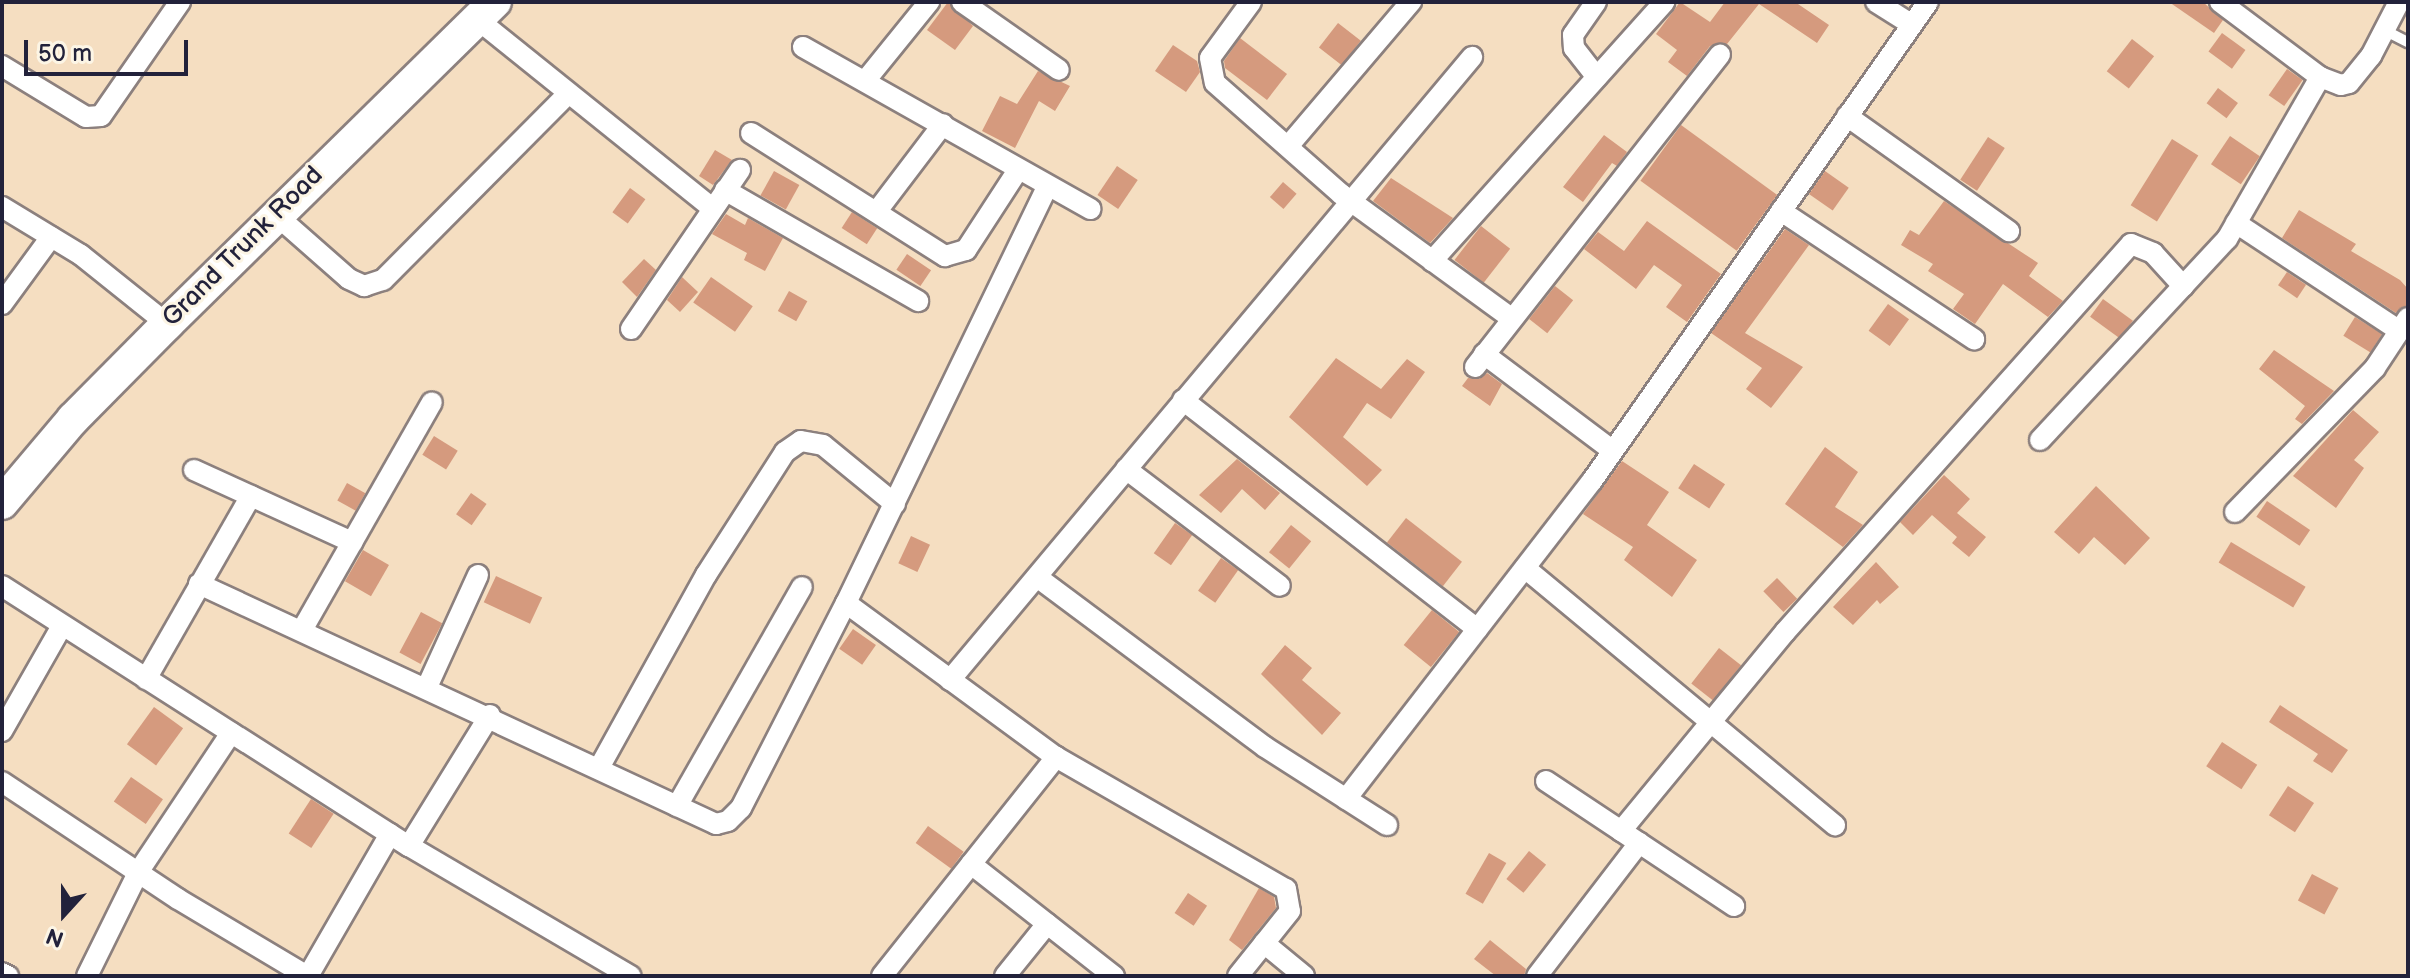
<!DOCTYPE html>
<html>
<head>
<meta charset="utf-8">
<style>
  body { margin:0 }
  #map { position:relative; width:2410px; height:978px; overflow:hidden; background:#f5dec1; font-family:"Balsamiq Sans",sans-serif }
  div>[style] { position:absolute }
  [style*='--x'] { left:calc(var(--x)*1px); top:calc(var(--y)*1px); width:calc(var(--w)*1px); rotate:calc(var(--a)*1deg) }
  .building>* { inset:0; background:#d59a7e; transform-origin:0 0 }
  .roads { filter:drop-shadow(2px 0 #8c807e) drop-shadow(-2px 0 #8c807e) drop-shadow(0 2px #8c807e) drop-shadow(0 -2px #8c807e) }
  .lane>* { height:10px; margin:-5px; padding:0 5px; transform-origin:5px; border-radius:5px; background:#fff }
  .street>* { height:20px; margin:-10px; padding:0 10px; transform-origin:10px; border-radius:10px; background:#fff }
  .primary>* { height:32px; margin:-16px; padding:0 16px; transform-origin:16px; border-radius:16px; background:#fff }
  span { translate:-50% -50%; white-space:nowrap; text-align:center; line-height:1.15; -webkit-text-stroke:6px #fcf5e5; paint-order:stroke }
  .street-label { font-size:26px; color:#22223b }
  .frame { position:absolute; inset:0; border:4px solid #22223b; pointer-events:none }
  .north { position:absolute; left:24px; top:874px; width:80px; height:80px; -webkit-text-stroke:6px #fcf5e5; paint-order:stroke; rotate:201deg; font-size:22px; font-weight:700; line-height:32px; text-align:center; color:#22223b }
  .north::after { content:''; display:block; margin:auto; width:28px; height:36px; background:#22223b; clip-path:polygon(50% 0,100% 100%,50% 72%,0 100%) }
  .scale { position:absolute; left:24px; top:40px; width:164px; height:36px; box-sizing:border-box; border:4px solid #22223b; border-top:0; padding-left:10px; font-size:24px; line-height:28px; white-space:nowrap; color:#22223b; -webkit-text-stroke:6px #fcf5e5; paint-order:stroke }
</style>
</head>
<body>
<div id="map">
  <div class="building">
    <div style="clip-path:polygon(948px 2px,973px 26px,955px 50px,927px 30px)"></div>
    <div style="clip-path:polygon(1680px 2px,1710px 22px,1725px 2px,1795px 2px,1829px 25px,1817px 43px,1759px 4px,1727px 44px,1710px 46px,1687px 76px,1668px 62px,1677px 50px,1656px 34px)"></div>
    <div style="clip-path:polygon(2169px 2px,2203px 2px,2223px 20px,2214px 33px)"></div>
    <div style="left:1338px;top:23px;width:29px;height:31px;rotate:38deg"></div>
    <div style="left:2222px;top:33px;width:29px;height:23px;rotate:36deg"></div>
    <div style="clip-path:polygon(1240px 38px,1287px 74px,1267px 100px,1225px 68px,1224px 61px)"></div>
    <div style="left:2132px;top:39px;width:28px;height:41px;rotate:38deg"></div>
    <div style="clip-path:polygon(1173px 45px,1197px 61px,1200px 72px,1186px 92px,1155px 71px)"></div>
    <div style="left:2287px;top:69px;width:19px;height:32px;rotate:35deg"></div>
    <div style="clip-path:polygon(1038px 71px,1070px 86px,1055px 111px,1039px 101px,1015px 148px,982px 131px,1000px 96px,1017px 104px)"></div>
    <div style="left:2218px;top:88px;width:25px;height:19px;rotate:37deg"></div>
    <div style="left:1681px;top:125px;width:119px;height:69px;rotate:36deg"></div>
    <div style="clip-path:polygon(1604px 135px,1627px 152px,1617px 166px,1612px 163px,1583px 202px,1563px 187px)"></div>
    <div style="left:2230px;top:136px;width:36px;height:34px;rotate:34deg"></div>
    <div style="left:1988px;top:137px;width:20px;height:51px;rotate:33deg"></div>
    <div style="left:2172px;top:139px;width:31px;height:78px;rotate:32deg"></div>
    <div style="clip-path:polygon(715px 150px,732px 160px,713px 185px,699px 176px)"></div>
    <div style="left:1117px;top:166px;width:25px;height:35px;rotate:34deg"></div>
    <div style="left:774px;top:171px;width:29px;height:28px;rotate:29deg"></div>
    <div style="left:1825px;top:171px;width:29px;height:28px;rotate:35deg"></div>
    <div style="clip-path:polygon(1391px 178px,1453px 218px,1430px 243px,1373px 201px)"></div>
    <div style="left:1283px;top:182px;width:18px;height:20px;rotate:41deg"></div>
    <div style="left:630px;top:188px;width:19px;height:30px;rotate:36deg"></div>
    <div style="clip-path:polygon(1944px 201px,2038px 263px,2029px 276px,2063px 301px,2048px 317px,2003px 284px,1975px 324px,1953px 309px,1964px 294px,1928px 271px,1933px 264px,1901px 245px,1910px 230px,1919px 235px)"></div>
    <div style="clip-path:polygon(2299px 210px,2356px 244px,2351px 251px,2400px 280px,2408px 289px,2408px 305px,2396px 313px,2282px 238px)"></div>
    <div style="left:852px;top:212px;width:30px;height:19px;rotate:33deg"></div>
    <div style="clip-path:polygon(726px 214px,745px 225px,748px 218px,783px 238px,765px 271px,744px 260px,747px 253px,712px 234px)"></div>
    <div style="clip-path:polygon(1647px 221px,1721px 274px,1687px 322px,1666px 307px,1682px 285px,1654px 265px,1636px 289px,1584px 249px,1598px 232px,1624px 251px)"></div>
    <div style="left:1481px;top:226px;width:37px;height:43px;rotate:38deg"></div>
    <div style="clip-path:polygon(1785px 229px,1809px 245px,1745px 333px,1803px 367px,1771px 408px,1746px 389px,1762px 368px,1711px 333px)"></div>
    <div style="left:907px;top:254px;width:29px;height:19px;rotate:34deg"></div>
    <div style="clip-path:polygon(644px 259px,656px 270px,637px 297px,622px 282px)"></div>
    <div style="left:2287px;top:272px;width:23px;height:16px;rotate:34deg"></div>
    <div style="clip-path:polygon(682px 277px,698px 292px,680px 312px,667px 300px)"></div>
    <div style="left:711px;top:277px;width:51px;height:31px;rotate:35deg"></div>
    <div style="left:1555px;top:286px;width:23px;height:42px;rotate:38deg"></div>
    <div style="left:789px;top:291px;width:21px;height:23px;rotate:29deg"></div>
    <div style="left:2103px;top:299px;width:37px;height:22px;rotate:36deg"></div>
    <div style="left:1888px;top:304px;width:26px;height:33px;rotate:36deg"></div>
    <div style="left:2355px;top:317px;width:32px;height:22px;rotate:32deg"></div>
    <div style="clip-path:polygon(2274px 350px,2334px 391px,2302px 424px,2295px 419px,2305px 406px,2259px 369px)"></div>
    <div style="clip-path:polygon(1336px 358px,1381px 389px,1407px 359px,1425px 372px,1391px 419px,1367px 403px,1343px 437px,1382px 470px,1367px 486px,1289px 417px)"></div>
    <div style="clip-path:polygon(1487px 373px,1502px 384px,1490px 406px,1462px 386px,1468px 378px,1479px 379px)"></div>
    <div style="clip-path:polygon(2353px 410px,2379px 432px,2354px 460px,2364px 468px,2336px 508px,2293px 476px)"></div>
    <div style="left:434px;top:436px;width:28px;height:22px;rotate:32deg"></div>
    <div style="clip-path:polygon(1825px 447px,1858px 472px,1835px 507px,1863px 525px,1843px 547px,1785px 504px)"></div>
    <div style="clip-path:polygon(1237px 459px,1280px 493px,1265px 510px,1242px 489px,1221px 513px,1199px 495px)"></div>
    <div style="clip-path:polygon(1622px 461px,1669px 492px,1647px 525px,1697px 560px,1672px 597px,1624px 560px,1633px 547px,1583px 514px)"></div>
    <div style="left:1694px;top:464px;width:37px;height:29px;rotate:33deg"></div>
    <div style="clip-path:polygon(1944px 475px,1970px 499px,1957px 513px,1986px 537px,1969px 557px,1952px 543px,1957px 537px,1932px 515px,1913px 535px,1900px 522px)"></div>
    <div style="left:347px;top:483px;width:21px;height:20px;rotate:29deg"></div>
    <div style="clip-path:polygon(2096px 486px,2150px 538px,2125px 565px,2094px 537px,2079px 554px,2054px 532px)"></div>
    <div style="left:471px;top:493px;width:19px;height:26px;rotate:35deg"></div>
    <div style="left:2267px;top:501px;width:52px;height:19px;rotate:34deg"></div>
    <div style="left:1406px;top:518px;width:71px;height:31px;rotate:38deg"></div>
    <div style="left:1175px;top:523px;width:21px;height:37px;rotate:35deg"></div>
    <div style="left:1291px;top:525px;width:26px;height:35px;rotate:39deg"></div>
    <div style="left:911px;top:536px;width:21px;height:30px;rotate:25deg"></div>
    <div style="left:2231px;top:542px;width:87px;height:24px;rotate:31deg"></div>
    <div style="left:363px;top:550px;width:30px;height:36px;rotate:30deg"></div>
    <div style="left:1221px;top:558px;width:21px;height:40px;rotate:35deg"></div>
    <div style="clip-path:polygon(1876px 562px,1899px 587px,1880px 604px,1877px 600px,1853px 625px,1833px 607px)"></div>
    <div style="left:496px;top:576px;width:51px;height:29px;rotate:25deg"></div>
    <div style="left:1777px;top:578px;width:29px;height:19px;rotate:46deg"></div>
    <div style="left:1432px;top:610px;width:35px;height:45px;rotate:39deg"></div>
    <div style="left:421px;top:612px;width:24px;height:46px;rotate:28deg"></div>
    <div style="left:853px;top:629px;width:28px;height:24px;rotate:35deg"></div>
    <div style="clip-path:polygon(1285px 645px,1312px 668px,1302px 680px,1341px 713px,1322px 735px,1261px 674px)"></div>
    <div style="left:1719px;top:648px;width:28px;height:45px;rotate:38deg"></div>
    <div style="clip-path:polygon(2280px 705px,2348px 750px,2332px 773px,2313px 761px,2318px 754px,2269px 722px)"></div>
    <div style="left:154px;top:707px;width:36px;height:46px;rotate:36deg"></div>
    <div style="left:2222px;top:742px;width:42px;height:29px;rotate:33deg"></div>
    <div style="left:131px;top:777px;width:39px;height:30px;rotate:35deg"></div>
    <div style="left:2288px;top:786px;width:31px;height:35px;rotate:33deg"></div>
    <div style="left:311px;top:799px;width:27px;height:41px;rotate:33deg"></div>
    <div style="left:928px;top:826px;width:44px;height:21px;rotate:36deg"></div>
    <div style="left:1529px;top:851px;width:22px;height:36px;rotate:39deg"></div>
    <div style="left:1489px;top:853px;width:20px;height:47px;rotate:30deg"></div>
    <div style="left:2312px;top:874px;width:30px;height:30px;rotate:28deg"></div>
    <div style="clip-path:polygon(1259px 888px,1274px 897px,1276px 908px,1242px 950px,1229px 940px)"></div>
    <div style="left:1188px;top:893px;width:23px;height:24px;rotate:34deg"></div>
    <div style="clip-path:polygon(1490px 940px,1526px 969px,1524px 976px,1496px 976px,1474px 959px)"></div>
  </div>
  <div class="roads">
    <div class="lane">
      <div style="--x:2384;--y:30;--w:27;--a:27"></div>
    </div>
    <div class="street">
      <div style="--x:962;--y:2;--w:118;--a:35"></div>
      <div style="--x:1251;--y:2;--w:69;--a:126.2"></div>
      <div style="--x:1210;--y:58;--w:25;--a:79"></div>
      <div style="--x:1215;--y:83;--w:168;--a:41.4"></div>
      <div style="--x:1341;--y:194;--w:210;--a:36.1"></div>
      <div style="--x:1596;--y:2;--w:40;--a:124.9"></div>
      <div style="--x:1573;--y:35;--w:13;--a:86"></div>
      <div style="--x:1574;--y:48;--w:37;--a:52"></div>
      <div style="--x:1876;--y:2;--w:41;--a:32.2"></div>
      <div style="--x:2220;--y:2;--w:125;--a:36.9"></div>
      <div style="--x:2320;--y:77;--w:22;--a:21"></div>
      <div style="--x:2341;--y:85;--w:8;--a:-14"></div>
      <div style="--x:2349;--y:83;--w:35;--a:-51"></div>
      <div style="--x:2371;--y:56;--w:61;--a:-62.6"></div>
      <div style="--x:477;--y:19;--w:302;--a:38.8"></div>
      <div style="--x:803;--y:47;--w:330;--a:29.4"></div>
      <div style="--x:2;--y:66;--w:98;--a:31.3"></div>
      <div style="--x:86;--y:117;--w:15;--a:-4"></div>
      <div style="--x:101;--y:116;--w:139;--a:-55.3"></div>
      <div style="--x:865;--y:81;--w:102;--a:-51"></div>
      <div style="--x:1847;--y:116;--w:199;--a:35.4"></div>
      <div style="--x:751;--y:133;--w:230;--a:32.4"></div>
      <div style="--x:945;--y:256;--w:22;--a:-16"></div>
      <div style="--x:966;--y:250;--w:95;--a:-57"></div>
      <div style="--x:1290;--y:144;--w:187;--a:-49.6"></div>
      <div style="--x:725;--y:190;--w:223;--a:29.9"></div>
      <div style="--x:2;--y:207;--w:92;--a:31.3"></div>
      <div style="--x:81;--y:255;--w:110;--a:38.7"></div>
      <div style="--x:877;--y:211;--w:109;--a:-52.8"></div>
      <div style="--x:1781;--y:211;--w:232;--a:33.6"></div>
      <div style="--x:275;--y:214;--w:98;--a:41.3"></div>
      <div style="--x:349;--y:279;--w:17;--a:25"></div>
      <div style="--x:364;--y:286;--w:20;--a:-18"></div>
      <div style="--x:383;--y:280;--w:261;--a:-45.2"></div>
      <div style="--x:2236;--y:223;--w:196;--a:33.4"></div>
      <div style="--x:1432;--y:261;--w:348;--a:-48.1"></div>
      <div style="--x:2;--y:304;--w:83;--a:-53.8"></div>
      <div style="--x:631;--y:329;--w:193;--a:-55.6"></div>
      <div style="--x:1484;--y:354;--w:161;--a:36.9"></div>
      <div style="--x:1475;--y:367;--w:397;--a:-51.9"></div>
      <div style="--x:1183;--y:400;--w:373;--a:37.9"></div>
      <div style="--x:2040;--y:440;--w:275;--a:-47.1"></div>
      <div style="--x:2227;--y:239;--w:187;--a:-60.1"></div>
      <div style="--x:1126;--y:469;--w:193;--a:37.2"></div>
      <div style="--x:194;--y:470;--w:174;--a:24.5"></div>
      <div style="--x:2235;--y:512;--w:201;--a:-45.8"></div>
      <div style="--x:2375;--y:368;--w:60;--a:-56.6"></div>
      <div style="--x:1525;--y:568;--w:403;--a:39.7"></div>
      <div style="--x:1037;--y:577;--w:284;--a:36.7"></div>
      <div style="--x:1265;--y:747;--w:145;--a:32.6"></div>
      <div style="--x:199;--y:584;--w:570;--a:24.9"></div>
      <div style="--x:716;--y:824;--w:12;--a:-14"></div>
      <div style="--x:728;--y:821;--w:18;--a:-45"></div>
      <div style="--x:741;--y:808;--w:230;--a:-62.9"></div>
      <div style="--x:846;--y:603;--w:461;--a:-64.2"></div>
      <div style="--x:2;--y:586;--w:483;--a:32.6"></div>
      <div style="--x:409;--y:846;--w:257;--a:30.4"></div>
      <div style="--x:846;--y:603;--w:260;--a:36.3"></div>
      <div style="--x:1056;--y:757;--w:265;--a:29.9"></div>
      <div style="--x:1286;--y:889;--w:22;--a:80"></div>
      <div style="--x:1290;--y:911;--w:83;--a:128.7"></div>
      <div style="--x:302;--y:630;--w:262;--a:-60.3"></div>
      <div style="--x:146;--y:679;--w:211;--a:-60.2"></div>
      <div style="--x:950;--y:680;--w:813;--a:-50.04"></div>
      <div style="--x:427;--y:687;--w:123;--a:-65.5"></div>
      <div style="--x:2;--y:731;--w:121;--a:-60.3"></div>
      <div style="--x:599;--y:768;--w:221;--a:-61"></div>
      <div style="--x:706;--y:575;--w:146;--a:-57.3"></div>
      <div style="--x:785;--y:452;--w:19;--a:-35"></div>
      <div style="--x:801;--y:441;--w:22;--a:10"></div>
      <div style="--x:823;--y:445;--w:93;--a:39.3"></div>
      <div style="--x:1546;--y:781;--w:226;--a:33.6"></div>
      <div style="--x:2;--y:782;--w:211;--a:33.6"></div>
      <div style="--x:178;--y:899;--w:150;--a:30.8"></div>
      <div style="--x:1346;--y:799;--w:402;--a:-52.3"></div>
      <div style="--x:1592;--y:481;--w:585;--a:-54.95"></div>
      <div style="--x:677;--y:806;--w:252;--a:-60.3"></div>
      <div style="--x:1621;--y:831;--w:258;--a:-50.5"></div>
      <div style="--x:1785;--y:632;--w:520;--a:-48.27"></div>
      <div style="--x:2131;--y:244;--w:24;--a:22"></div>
      <div style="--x:2153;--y:253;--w:45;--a:47.7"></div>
      <div style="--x:409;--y:846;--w:154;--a:-58.3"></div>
      <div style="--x:971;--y:864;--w:182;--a:38.1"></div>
      <div style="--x:1264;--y:943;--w:52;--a:39.5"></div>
      <div style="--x:2;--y:973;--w:7;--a:27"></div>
      <div style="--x:87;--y:976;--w:117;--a:-63.7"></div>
      <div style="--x:139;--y:871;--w:166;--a:-56.3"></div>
      <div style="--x:308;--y:976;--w:164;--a:-60"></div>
      <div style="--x:882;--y:976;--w:280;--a:-51.5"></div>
      <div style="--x:1005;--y:976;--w:67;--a:-51.1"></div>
      <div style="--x:1537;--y:976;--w:168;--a:-52.5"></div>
    </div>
    <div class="primary">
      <div style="--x:2;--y:503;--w:110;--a:-49.8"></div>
      <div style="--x:73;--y:419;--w:134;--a:-45.3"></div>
      <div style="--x:167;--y:324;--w:460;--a:-44.5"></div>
    </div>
  </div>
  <div class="street-label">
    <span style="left:243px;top:247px;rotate:-45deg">Grand Trunk Road</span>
  </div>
  <div class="frame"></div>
  <div class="north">N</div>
  <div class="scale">50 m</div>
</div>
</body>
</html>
